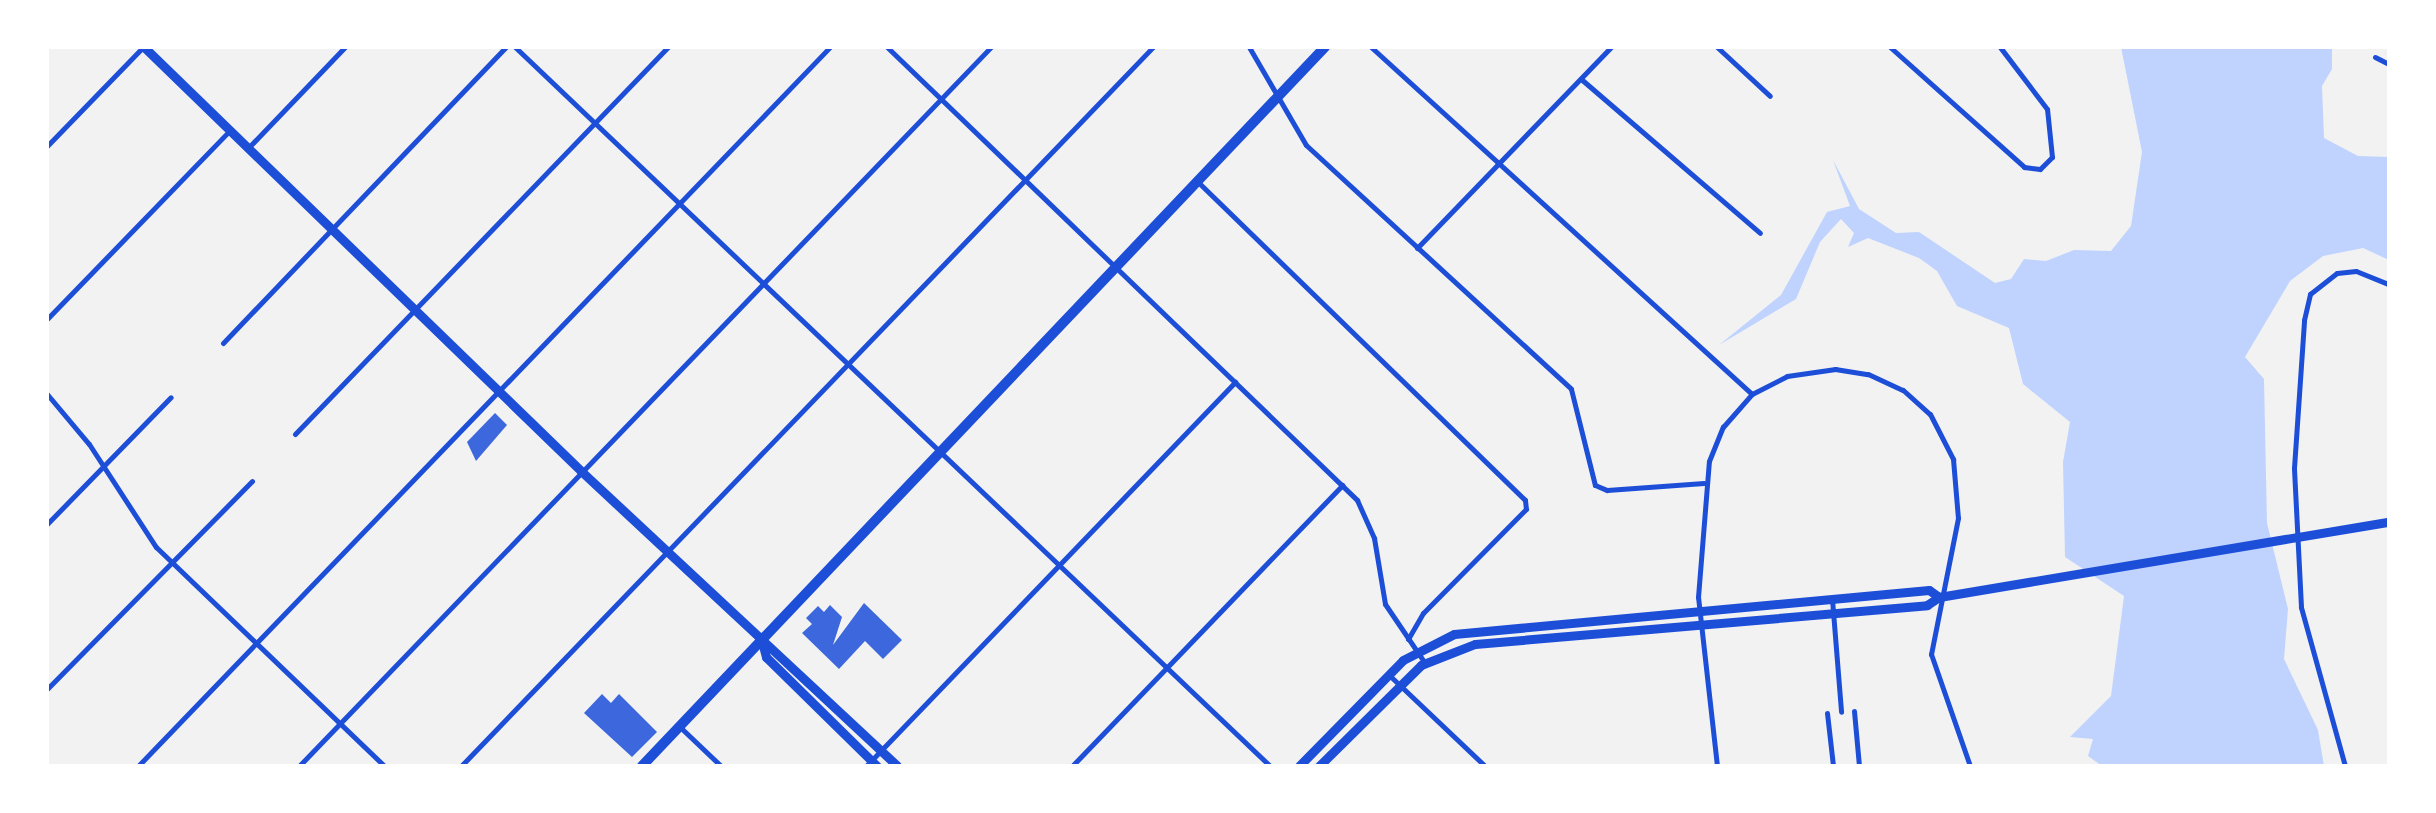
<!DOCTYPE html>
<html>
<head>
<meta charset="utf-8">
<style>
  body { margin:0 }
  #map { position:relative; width:2436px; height:813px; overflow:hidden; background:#f2f2f2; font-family:"Sofia Sans Condensed",sans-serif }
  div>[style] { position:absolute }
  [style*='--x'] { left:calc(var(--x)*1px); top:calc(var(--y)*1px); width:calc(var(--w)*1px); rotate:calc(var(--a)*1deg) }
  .water>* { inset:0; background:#bfd3fe }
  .building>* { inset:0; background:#3d67dc }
  .minor>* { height:5px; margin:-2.5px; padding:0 2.5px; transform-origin:2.5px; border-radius:2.5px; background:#1d4ed8 }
  .primary>* { height:9px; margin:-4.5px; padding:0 4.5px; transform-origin:4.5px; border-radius:4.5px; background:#1d4ed8 }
  .trunk>* { height:10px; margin:-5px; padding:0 5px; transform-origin:5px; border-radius:5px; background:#1d4ed8 }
  span { translate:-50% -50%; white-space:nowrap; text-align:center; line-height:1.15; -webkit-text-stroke:7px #fff; paint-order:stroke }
  .frame { position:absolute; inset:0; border:49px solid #fff; pointer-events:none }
</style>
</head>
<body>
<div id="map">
  <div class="water">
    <div style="clip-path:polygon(2121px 47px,2332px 47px,2332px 69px,2322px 86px,2324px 138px,2358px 156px,2389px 157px,2389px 260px,2363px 248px,2323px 256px,2290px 281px,2245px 357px,2264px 379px,2267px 523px,2288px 609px,2284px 659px,2318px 730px,2324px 766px,2102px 766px,2088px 756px,2093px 739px,2070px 737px,2111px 696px,2124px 596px,2065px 557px,2063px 462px,2070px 422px,2023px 384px,2009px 328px,1957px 306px,1937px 271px,1919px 258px,1868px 238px,1848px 247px,1854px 233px,1841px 219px,1820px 242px,1796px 299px,1719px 345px,1781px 295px,1827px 212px,1850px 206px,1833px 160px,1859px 209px,1896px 233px,1919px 232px,1995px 283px,2011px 279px,2024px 259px,2046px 261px,2074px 250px,2111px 251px,2131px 226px,2142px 152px)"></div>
  </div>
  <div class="building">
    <div style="clip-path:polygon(495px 413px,507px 425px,476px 461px,467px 442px)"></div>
    <div style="clip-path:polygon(864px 603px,902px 640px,883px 659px,865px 641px,839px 669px,802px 633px,812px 624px,806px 618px,818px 606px,824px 612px,830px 605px,842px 617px,833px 645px)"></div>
    <div style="clip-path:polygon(602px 694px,611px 703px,619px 694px,657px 732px,632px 757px,584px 713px)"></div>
  </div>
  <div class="minor">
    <div style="--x:515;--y:47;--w:1043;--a:43.6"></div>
    <div style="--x:887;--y:47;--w:653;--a:43.94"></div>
    <div style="--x:1357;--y:500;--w:42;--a:65.9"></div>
    <div style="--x:1374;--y:538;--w:67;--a:80.5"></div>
    <div style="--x:1385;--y:604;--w:71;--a:55.9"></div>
    <div style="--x:1249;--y:47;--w:113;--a:59.8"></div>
    <div style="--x:1306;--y:145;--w:360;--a:42.6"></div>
    <div style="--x:1571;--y:389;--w:99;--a:76"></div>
    <div style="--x:1595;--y:485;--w:13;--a:23"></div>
    <div style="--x:1607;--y:490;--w:97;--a:-4.1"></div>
    <div style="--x:1371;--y:47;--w:515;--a:42.33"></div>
    <div style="--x:1717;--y:47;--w:72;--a:42.8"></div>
    <div style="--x:1890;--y:47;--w:180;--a:41.8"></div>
    <div style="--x:2024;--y:167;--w:16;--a:7"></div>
    <div style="--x:2040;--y:169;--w:17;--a:-45"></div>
    <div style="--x:2052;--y:157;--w:48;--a:-95.9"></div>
    <div style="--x:2047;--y:109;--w:78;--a:-127.2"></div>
    <div style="--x:2375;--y:57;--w:16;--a:27"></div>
    <div style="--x:1581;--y:79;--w:236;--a:40.7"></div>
    <div style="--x:47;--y:146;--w:138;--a:-45.9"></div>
    <div style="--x:248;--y:148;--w:140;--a:-46.2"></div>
    <div style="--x:1198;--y:182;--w:456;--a:44.2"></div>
    <div style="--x:1525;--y:500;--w:9;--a:84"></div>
    <div style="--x:1526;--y:509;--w:146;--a:134.7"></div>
    <div style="--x:1423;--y:613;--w:30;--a:120"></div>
    <div style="--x:1417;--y:248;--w:279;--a:-46"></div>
    <div style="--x:47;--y:319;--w:263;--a:-45.9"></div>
    <div style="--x:223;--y:343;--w:410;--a:-46.3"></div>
    <div style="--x:47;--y:394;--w:65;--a:50"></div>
    <div style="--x:89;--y:444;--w:123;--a:57"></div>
    <div style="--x:156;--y:547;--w:316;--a:43.8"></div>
    <div style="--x:295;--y:434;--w:537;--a:-46.06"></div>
    <div style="--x:47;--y:524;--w:177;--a:-45.7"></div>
    <div style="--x:1832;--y:599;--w:113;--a:85.4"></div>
    <div style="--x:1388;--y:674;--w:134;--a:43.5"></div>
    <div style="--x:47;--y:689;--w:292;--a:-45.4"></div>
    <div style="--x:1854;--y:711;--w:55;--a:84.8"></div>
    <div style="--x:1827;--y:713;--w:53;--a:83.5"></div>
    <div style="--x:680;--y:727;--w:57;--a:43.6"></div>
    <div style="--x:138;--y:766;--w:998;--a:-46.1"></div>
    <div style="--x:299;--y:766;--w:998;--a:-46.1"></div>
    <div style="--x:461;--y:766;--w:998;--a:-46.1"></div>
    <div style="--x:866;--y:766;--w:533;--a:-46.14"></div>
    <div style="--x:1072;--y:766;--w:390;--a:-46.1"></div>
    <div style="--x:1717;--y:766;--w:170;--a:-96.4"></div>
    <div style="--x:1698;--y:597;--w:136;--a:-85.4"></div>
    <div style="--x:1709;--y:461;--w:37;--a:-68"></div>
    <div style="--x:1723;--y:427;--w:44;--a:-48.7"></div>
    <div style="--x:1752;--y:394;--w:39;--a:-27"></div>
    <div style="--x:1787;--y:376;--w:49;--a:-8.3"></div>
    <div style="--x:1835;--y:369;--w:33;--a:9"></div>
    <div style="--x:1868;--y:374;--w:38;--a:25"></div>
    <div style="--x:1903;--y:390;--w:36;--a:42"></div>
    <div style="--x:1930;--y:414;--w:51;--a:62.9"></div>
    <div style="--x:1953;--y:459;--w:59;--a:85.2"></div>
    <div style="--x:1958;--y:518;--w:139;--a:101.2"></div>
    <div style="--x:1931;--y:654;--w:119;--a:70.8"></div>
    <div style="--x:2345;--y:766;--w:165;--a:-105.5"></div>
    <div style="--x:2301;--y:607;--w:139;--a:-92.9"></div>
    <div style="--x:2294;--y:468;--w:148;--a:-86.1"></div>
    <div style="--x:2304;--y:320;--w:27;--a:-77"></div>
    <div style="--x:2310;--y:294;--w:34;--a:-38"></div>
    <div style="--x:2337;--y:273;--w:19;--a:-6"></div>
    <div style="--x:2356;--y:271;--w:35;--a:22"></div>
  </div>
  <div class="primary">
    <div style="--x:144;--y:47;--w:609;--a:44.13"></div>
    <div style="--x:581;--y:471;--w:432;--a:43"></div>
    <div style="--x:762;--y:642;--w:16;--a:75"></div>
    <div style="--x:766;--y:657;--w:156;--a:44.5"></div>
    <div style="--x:1299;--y:766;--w:148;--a:-45.5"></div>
    <div style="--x:1403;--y:660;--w:57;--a:-27"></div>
    <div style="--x:1454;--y:634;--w:477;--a:-5.3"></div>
    <div style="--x:1929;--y:590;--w:12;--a:35"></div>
    <div style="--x:1319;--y:766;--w:144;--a:-44.7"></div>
    <div style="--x:1421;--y:665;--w:58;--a:-21.3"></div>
    <div style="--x:1475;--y:644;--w:454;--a:-4.9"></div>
    <div style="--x:1927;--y:605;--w:14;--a:-34"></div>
    <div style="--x:1939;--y:597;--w:456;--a:-9.5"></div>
  </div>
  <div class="trunk">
    <div style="--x:642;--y:766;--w:992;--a:-46.47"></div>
  </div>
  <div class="frame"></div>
</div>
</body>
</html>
